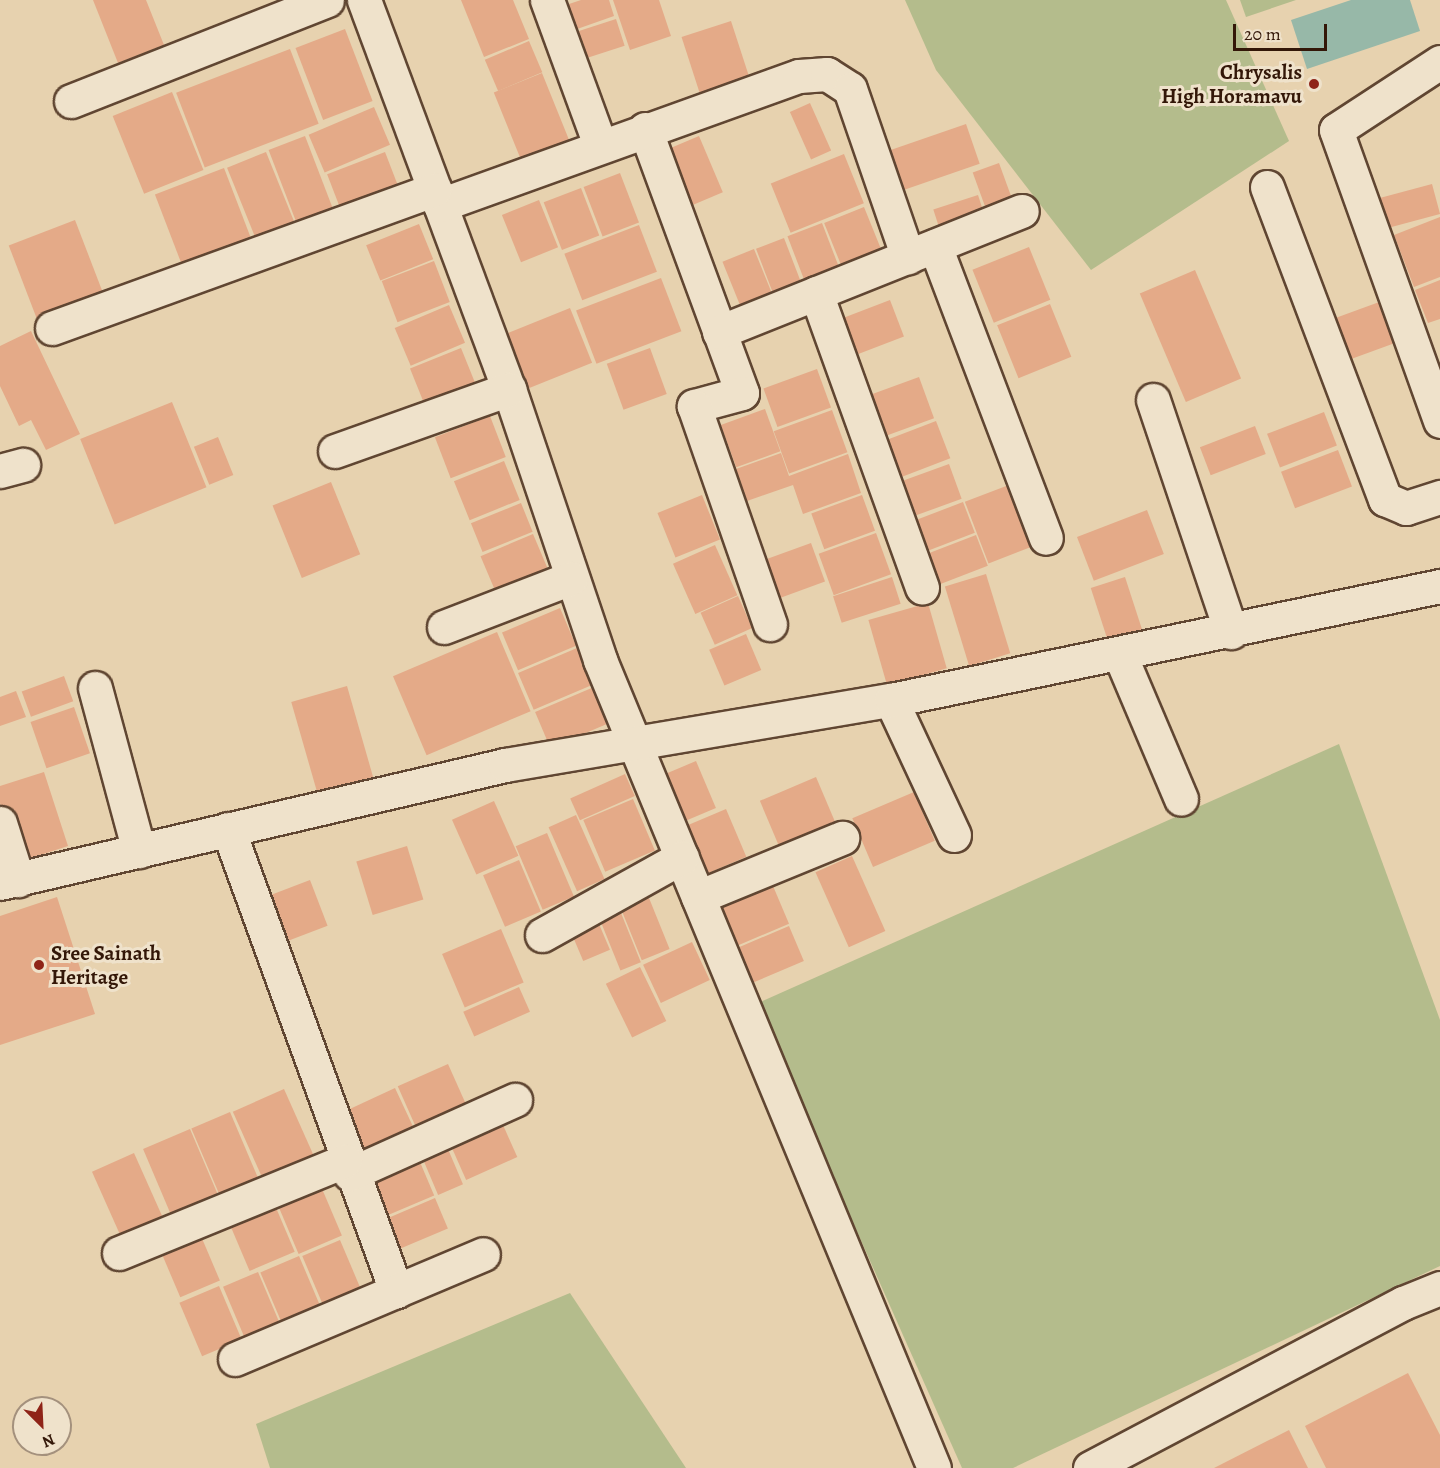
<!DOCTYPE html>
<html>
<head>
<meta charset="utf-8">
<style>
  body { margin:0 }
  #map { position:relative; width:1440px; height:1468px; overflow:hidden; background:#e7d2af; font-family:Alegreya,serif }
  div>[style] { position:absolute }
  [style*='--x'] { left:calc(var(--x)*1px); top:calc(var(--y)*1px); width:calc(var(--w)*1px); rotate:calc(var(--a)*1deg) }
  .green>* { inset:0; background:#b4bc8c }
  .water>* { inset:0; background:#97b8a8 }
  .building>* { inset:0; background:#e4aa88; transform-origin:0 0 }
  .roads { filter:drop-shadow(2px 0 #604632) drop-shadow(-2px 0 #604632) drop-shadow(0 2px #604632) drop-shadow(0 -2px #604632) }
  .street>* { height:33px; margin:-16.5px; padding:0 16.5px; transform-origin:16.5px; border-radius:16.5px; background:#efe2cb }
  .dots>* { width:16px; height:16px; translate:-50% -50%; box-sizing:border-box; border:3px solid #efe2cb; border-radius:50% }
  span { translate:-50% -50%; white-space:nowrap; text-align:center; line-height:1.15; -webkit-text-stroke:6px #efe2cb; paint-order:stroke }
  .poi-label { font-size:21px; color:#331708; font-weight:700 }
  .right { translate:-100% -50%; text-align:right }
  .left { translate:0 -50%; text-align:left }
  .north { position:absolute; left:12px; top:1396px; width:60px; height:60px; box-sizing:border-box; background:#efe2cb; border:2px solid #a4917d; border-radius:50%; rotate:156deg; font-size:16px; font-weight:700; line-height:24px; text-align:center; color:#331708 }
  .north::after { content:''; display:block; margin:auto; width:21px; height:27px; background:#8f2418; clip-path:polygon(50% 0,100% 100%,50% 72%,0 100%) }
  .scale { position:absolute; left:1233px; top:24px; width:94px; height:27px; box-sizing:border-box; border:3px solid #331708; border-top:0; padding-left:8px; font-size:18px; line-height:21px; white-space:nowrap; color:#331708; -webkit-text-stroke:4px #efe2cb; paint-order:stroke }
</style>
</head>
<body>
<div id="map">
  <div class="green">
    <div style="clip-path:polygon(905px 0,1226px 0,1289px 141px,1091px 270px,936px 70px)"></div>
    <div style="clip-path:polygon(1240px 0,1296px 0,1246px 17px)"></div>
    <div style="clip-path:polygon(1339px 744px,1440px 1020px,1440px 1266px,1013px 1468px,962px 1468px,756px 1004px)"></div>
    <div style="clip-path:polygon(570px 1293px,686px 1468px,270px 1468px,256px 1424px)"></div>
  </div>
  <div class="water">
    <div style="clip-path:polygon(1351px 0,1410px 0,1420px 31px,1307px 69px,1291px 20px)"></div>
  </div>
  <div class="building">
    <div style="clip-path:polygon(93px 0,146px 0,164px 45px,118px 63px)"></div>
    <div style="clip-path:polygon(461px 0,513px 0,529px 39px,484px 57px)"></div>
    <div style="clip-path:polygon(581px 0,609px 0,614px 16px,563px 34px,554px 9px)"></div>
    <div style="clip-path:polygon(613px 0,659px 0,671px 36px,630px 50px)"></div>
    <div style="left:616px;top:19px;width:28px;height:56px;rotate:72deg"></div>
    <div style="left:731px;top:21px;width:60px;height:52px;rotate:72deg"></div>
    <div style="left:345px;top:29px;width:77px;height:53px;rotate:69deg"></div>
    <div style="left:529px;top:41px;width:34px;height:48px;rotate:67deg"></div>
    <div style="left:290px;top:49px;width:80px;height:122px;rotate:69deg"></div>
    <div style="left:542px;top:73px;width:75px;height:52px;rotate:68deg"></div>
    <div style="left:172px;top:92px;width:84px;height:64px;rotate:68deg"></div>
    <div style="left:810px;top:103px;width:52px;height:22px;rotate:66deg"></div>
    <div style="left:374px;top:107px;width:41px;height:71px;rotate:67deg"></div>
    <div style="left:966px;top:124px;width:42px;height:85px;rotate:71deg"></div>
    <div style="left:305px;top:136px;width:83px;height:39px;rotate:69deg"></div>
    <div style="left:699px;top:136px;width:61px;height:43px;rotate:67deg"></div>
    <div style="left:266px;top:152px;width:82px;height:42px;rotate:68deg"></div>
    <div style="left:385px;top:152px;width:40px;height:62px;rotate:69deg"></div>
    <div style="left:844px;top:154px;width:53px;height:79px;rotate:68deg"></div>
    <div style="left:999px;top:163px;width:41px;height:28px;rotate:70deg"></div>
    <div style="left:224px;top:168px;width:83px;height:74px;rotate:69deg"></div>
    <div style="left:620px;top:173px;width:53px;height:39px;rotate:69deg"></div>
    <div style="left:1432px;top:184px;width:31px;height:56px;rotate:75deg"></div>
    <div style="left:581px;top:188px;width:51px;height:40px;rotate:69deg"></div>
    <div style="left:978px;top:195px;width:22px;height:47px;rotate:72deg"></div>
    <div style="left:539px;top:200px;width:51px;height:40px;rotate:68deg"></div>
    <div style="left:864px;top:207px;width:59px;height:43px;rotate:68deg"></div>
    <div style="clip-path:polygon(1440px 217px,1440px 277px,1414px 287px,1394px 235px)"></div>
    <div style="left:75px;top:220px;width:79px;height:71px;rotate:69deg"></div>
    <div style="left:822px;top:223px;width:56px;height:37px;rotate:69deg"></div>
    <div style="left:419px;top:224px;width:38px;height:57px;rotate:68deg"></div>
    <div style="left:639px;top:225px;width:50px;height:80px;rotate:69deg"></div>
    <div style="left:784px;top:238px;width:53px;height:30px;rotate:69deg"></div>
    <div style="left:1029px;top:247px;width:57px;height:61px;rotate:68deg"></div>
    <div style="left:754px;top:249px;width:55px;height:34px;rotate:68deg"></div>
    <div style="left:434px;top:261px;width:44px;height:56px;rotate:69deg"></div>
    <div style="left:1195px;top:270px;width:118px;height:60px;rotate:67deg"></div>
    <div style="left:661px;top:278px;width:57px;height:91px;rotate:69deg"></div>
    <div style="clip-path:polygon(1440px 280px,1440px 319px,1428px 323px,1415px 290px)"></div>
    <div style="left:890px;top:300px;width:39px;height:58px;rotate:69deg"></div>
    <div style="left:1382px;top:301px;width:44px;height:59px;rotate:70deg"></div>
    <div style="left:1050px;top:304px;width:57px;height:57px;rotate:68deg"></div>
    <div style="left:449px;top:305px;width:41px;height:59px;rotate:67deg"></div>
    <div style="left:570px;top:308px;width:59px;height:69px;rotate:68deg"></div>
    <div style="clip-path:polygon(31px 331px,80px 434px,46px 450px,31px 420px,19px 426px,0 386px,0 346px)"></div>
    <div style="left:461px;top:348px;width:41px;height:55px;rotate:68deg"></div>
    <div style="left:650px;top:348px;width:49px;height:46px;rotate:70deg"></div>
    <div style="left:817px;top:369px;width:41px;height:57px;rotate:70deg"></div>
    <div style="left:919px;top:377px;width:44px;height:59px;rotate:70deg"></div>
    <div style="left:172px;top:402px;width:92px;height:99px;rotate:68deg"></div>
    <div style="left:765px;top:409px;width:45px;height:47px;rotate:70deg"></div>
    <div style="left:832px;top:410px;width:45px;height:62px;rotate:70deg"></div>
    <div style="left:1324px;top:412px;width:36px;height:61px;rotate:69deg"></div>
    <div style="left:490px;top:416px;width:44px;height:59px;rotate:69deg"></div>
    <div style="left:936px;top:421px;width:40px;height:60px;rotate:69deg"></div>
    <div style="left:1255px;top:426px;width:30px;height:59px;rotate:69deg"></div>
    <div style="left:218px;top:437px;width:41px;height:26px;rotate:68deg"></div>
    <div style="left:1338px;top:450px;width:39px;height:61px;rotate:69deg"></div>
    <div style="clip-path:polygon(781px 453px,789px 476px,848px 454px,861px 493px,803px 514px,793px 485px,747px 501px,736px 469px)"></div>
    <div style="left:504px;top:461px;width:42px;height:54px;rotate:68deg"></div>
    <div style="left:949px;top:464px;width:37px;height:58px;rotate:70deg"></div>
    <div style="left:1019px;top:481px;width:66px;height:58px;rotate:69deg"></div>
    <div style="left:331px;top:482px;width:78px;height:63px;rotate:68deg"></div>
    <div style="left:702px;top:495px;width:48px;height:48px;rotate:68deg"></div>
    <div style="left:862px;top:495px;width:38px;height:54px;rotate:70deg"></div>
    <div style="left:963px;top:502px;width:33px;height:58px;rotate:69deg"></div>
    <div style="left:521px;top:503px;width:31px;height:54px;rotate:68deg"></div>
    <div style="left:1147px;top:510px;width:47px;height:75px;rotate:69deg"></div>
    <div style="left:876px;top:533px;width:44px;height:61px;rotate:70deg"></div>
    <div style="left:533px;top:534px;width:44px;height:57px;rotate:67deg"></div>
    <div style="left:976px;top:535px;width:33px;height:59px;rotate:69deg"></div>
    <div style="left:811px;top:543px;width:41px;height:53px;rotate:70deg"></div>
    <div style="left:715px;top:545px;width:55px;height:46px;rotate:66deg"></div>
    <div style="left:986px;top:574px;width:83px;height:43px;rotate:73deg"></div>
    <div style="left:892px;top:577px;width:28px;height:62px;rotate:72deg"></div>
    <div style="left:1125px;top:577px;width:57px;height:36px;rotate:72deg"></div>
    <div style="left:738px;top:596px;width:35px;height:41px;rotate:66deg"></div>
    <div style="left:928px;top:603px;width:68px;height:62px;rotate:74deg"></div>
    <div style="left:560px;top:608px;width:41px;height:63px;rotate:67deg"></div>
    <div style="left:497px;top:632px;width:86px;height:113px;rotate:67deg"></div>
    <div style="left:746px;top:634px;width:39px;height:40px;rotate:67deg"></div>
    <div style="left:577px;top:648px;width:40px;height:64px;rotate:67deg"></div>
    <div style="left:64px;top:676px;width:27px;height:45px;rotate:70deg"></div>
    <div style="left:347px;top:686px;width:100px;height:58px;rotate:74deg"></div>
    <div style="left:594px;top:687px;width:39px;height:64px;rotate:67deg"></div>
    <div style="clip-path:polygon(16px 691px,26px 717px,0 726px,0 697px)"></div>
    <div style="left:74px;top:707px;width:49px;height:46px;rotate:71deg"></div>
    <div style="left:696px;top:761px;width:51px;height:36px;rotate:67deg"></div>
    <div style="clip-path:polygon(44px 772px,68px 846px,19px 862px,0 803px,0 786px)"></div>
    <div style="left:625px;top:774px;width:24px;height:60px;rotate:66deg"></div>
    <div style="left:816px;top:777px;width:56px;height:61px;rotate:67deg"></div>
    <div style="left:914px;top:792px;width:53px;height:67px;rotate:67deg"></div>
    <div style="left:633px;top:799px;width:56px;height:54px;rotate:67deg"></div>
    <div style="left:494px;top:801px;width:60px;height:46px;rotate:66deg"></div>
    <div style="left:726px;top:809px;width:52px;height:43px;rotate:67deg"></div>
    <div style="left:576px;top:815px;width:70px;height:30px;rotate:66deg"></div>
    <div style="left:547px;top:833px;width:69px;height:34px;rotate:67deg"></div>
    <div style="left:407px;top:846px;width:56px;height:53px;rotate:73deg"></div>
    <div style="left:852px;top:856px;width:82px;height:40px;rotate:66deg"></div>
    <div style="left:519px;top:860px;width:56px;height:39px;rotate:67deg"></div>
    <div style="left:310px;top:880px;width:49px;height:47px;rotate:69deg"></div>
    <div style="left:773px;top:886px;width:41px;height:64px;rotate:67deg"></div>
    <div style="clip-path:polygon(57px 897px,95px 1014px,0 1045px,0 916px)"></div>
    <div style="left:649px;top:898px;width:55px;height:30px;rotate:68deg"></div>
    <div style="left:621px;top:913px;width:53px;height:22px;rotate:68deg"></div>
    <div style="left:599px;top:924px;width:28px;height:29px;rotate:67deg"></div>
    <div style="left:789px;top:926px;width:38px;height:62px;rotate:67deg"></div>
    <div style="left:501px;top:929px;width:58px;height:64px;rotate:67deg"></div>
    <div style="left:692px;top:942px;width:42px;height:54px;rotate:65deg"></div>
    <div style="left:640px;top:967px;width:60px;height:38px;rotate:64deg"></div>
    <div style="left:519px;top:987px;width:27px;height:61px;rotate:66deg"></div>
    <div style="left:448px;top:1064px;width:45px;height:55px;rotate:66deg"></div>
    <div style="left:395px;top:1088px;width:45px;height:60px;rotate:65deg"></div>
    <div style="left:284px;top:1089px;width:77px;height:56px;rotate:66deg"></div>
    <div style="left:230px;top:1112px;width:75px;height:42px;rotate:67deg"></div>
    <div style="left:499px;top:1116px;width:45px;height:56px;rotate:66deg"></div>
    <div style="left:190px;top:1129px;width:75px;height:51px;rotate:67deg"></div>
    <div style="left:445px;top:1142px;width:46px;height:27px;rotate:67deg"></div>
    <div style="left:134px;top:1153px;width:71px;height:46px;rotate:66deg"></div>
    <div style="left:417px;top:1155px;width:44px;height:59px;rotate:67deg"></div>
    <div style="left:320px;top:1184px;width:56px;height:47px;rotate:67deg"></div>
    <div style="left:435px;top:1198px;width:33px;height:56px;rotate:67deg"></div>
    <div style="left:274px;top:1203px;width:53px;height:49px;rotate:67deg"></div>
    <div style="left:198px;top:1229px;width:56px;height:43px;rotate:67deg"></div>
    <div style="left:340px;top:1240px;width:58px;height:41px;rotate:67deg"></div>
    <div style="left:299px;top:1256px;width:58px;height:42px;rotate:67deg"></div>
    <div style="left:258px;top:1272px;width:58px;height:38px;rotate:67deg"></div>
    <div style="left:219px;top:1286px;width:58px;height:43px;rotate:67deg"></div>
    <div style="clip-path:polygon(1408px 1373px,1440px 1435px,1440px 1468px,1326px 1468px,1305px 1426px)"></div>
    <div style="clip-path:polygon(1289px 1430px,1308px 1468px,1214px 1468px)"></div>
  </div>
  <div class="roads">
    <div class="street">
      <div style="--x:364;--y:0;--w:415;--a:69.6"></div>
      <div style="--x:509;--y:389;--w:286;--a:71.4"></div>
      <div style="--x:600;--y:660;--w:874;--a:67.54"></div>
      <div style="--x:547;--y:0;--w:154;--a:69.9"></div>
      <div style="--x:1440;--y:62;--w:124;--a:146.8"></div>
      <div style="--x:1336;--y:130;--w:309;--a:70.3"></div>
      <div style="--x:71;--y:101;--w:275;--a:-21.5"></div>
      <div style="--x:645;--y:129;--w:281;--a:69.8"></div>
      <div style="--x:742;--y:393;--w:50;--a:164.8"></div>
      <div style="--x:694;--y:406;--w:231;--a:70.8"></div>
      <div style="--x:1267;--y:187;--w:334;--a:69.3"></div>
      <div style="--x:1385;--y:499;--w:23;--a:23"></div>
      <div style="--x:1406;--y:508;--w:36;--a:-18"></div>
      <div style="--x:440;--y:205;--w:381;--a:-19.8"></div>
      <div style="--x:799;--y:76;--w:28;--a:-4"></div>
      <div style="--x:827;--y:74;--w:27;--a:33"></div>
      <div style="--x:850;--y:89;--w:178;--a:71"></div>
      <div style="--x:935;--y:246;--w:312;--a:69.2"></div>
      <div style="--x:816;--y:293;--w:313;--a:70.2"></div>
      <div style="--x:52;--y:328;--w:407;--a:-19.9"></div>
      <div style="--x:719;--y:332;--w:326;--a:-21.8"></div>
      <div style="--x:1153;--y:400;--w:245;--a:71.4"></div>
      <div style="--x:335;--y:451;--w:185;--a:-19.6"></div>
      <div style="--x:0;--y:471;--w:24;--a:-15"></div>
      <div style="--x:444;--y:627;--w:136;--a:-21.1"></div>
      <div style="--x:1120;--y:655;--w:156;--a:67"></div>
      <div style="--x:95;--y:688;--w:169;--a:74.9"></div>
      <div style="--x:891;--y:700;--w:149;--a:65"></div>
      <div style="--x:0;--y:823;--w:60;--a:72.5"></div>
      <div style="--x:228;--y:829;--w:492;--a:70"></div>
      <div style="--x:0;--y:883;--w:519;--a:-13.15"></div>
      <div style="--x:505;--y:765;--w:391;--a:-9.6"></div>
      <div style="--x:891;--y:700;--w:561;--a:-11.73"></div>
      <div style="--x:698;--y:897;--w:156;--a:-22.3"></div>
      <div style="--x:542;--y:935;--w:160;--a:-29.1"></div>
      <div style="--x:350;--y:1174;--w:181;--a:-24.2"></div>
      <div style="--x:119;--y:1253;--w:244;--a:-22.2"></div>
      <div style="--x:235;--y:1359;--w:269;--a:-22.9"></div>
      <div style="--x:1090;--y:1468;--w:354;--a:-27.8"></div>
      <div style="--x:1403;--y:1303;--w:40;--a:-22"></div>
    </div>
  </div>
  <div class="dots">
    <div style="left:1314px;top:84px;background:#8f2418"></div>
    <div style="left:39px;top:965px;background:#8f2418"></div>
  </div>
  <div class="poi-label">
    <span class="right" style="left:1302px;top:84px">Chrysalis<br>High Horamavu</span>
    <span class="left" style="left:51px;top:965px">Sree Sainath<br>Heritage</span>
  </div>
  <div class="north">N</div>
  <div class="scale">20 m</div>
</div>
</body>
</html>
